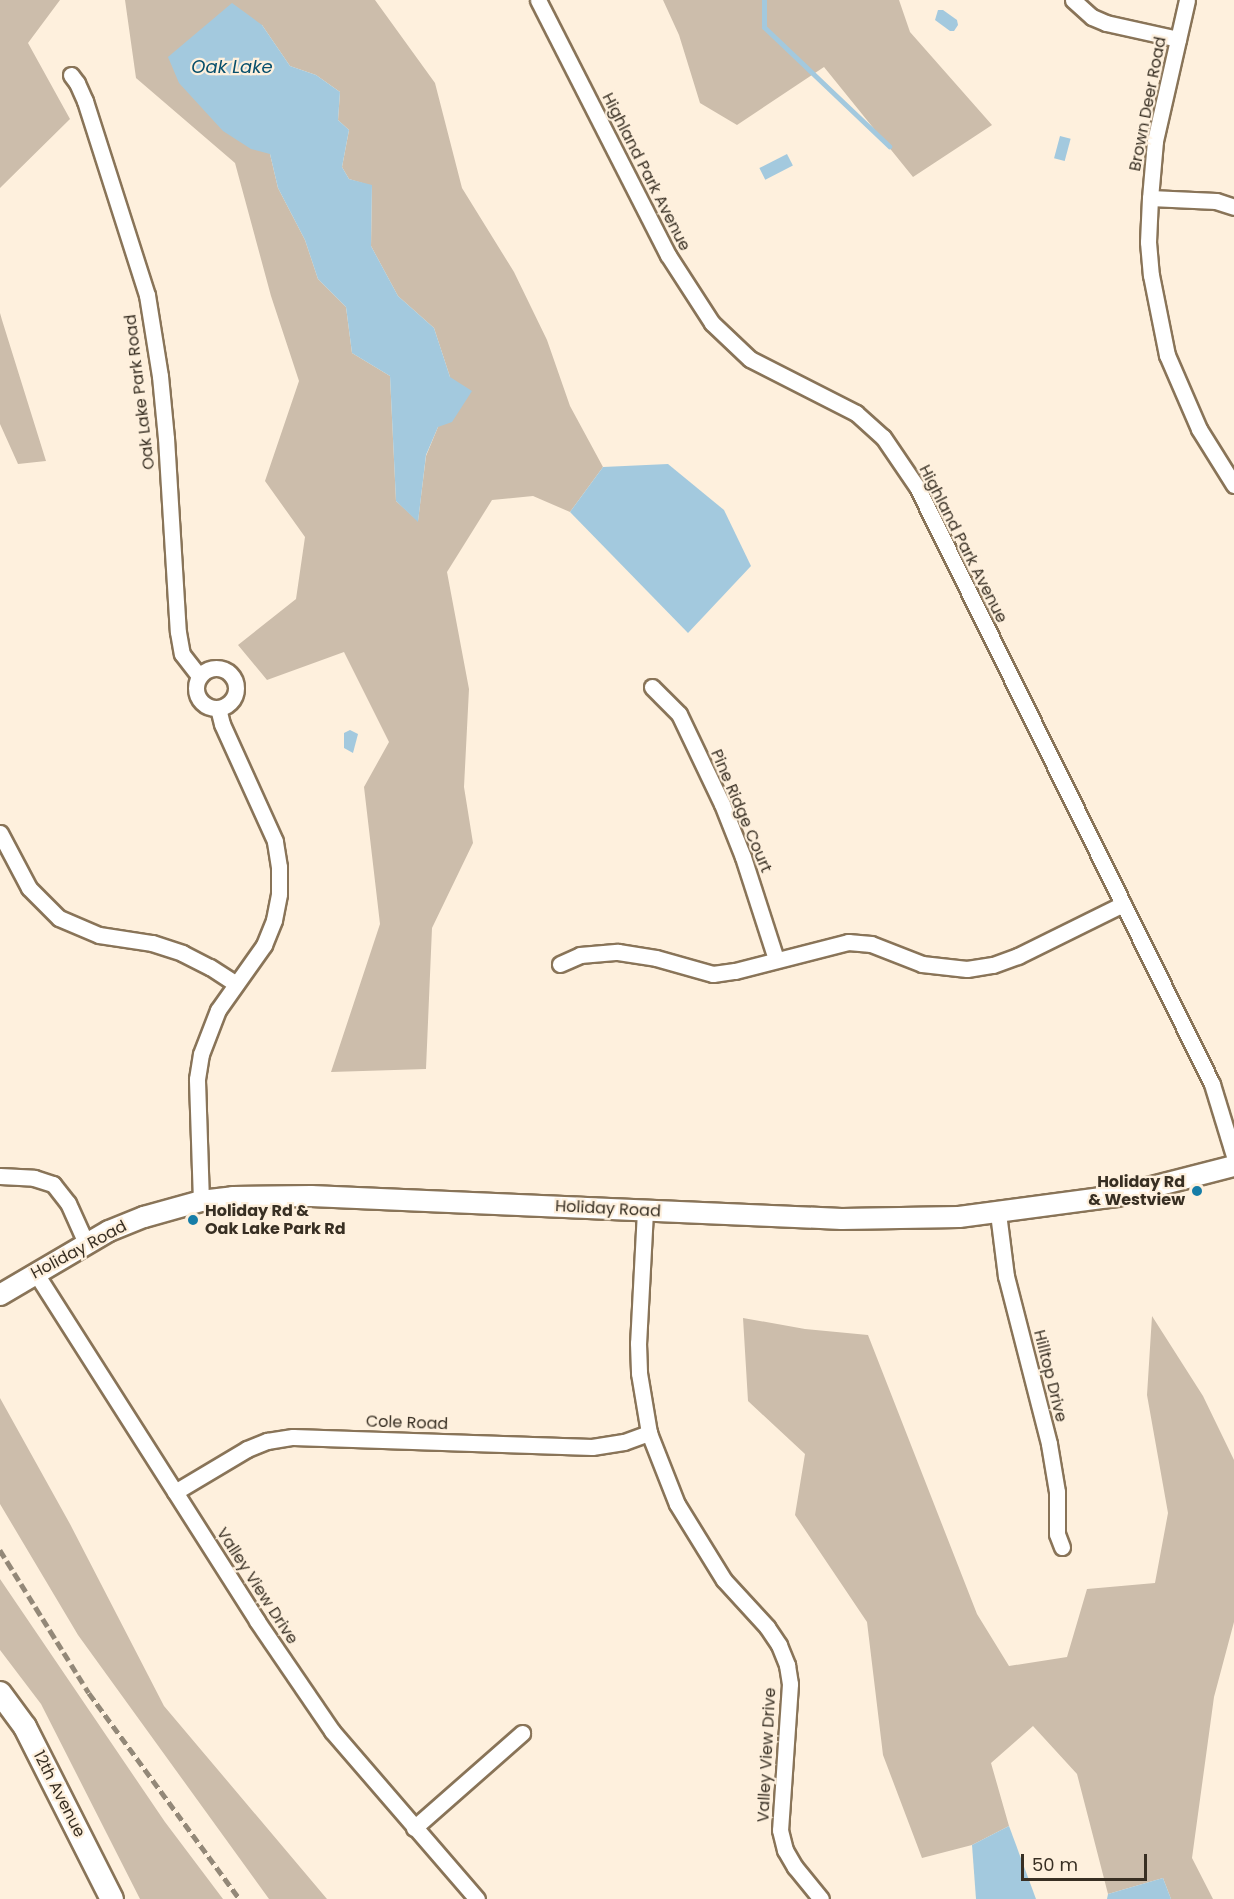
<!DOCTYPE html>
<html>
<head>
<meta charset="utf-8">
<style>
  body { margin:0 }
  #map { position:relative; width:1234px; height:1899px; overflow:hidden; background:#fef0dd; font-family:Poppins,sans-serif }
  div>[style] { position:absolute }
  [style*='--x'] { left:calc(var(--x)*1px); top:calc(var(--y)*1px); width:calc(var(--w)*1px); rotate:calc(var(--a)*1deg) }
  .green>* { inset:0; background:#ccbdab }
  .water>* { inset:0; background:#a3c9de; transform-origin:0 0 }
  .stream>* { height:5px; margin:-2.5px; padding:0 2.5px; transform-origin:2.5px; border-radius:2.5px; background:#a3c9de }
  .roads { filter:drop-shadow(2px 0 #897458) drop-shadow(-2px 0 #897458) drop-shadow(0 2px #897458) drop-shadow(0 -2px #897458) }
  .minor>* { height:15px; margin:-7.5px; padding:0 7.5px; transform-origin:7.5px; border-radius:7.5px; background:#fff }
  .minor>.ring { margin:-7.5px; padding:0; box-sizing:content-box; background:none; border:15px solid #fff; border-radius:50% }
  .tertiary>* { height:20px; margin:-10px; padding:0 10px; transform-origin:10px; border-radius:10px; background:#fff }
  .secondary>* { height:22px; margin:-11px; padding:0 11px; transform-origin:11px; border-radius:11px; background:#fff }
  .rail>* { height:4.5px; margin-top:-2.25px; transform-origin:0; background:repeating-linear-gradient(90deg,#938878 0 9px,transparent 0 13.5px) }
  .dots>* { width:16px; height:16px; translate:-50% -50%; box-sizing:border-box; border:3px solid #fef0dd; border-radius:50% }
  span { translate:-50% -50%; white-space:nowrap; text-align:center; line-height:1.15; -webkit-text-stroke:4.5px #fef0dd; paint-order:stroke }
  .street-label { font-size:16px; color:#382f23 }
  .poi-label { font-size:16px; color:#382f23; font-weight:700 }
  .right { translate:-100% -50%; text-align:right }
  .left { translate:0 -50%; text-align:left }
  .water-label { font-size:18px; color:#074f6c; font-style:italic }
  .scale { position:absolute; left:1021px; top:1854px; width:126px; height:27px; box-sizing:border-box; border:3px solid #382f23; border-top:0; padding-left:8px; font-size:18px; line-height:21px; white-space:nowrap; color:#382f23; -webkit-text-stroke:4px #fef0dd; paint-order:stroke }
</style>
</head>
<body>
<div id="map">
  <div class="green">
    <div style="clip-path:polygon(0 0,60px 0,28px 43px,70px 119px,0 188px)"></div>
    <div style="clip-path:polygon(evenodd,125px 0,375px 0,435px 83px,462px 188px,514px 272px,547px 340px,570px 406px,603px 467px,570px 512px,533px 496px,492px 500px,447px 572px,469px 689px,464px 787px,473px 843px,432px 928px,426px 1069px,331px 1072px,380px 924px,364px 787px,389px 742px,344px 652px,267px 680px,238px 645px,296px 599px,305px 537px,265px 481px,299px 381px,271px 296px,235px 163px,136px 78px,125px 0,262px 25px,290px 66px,316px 75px,340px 92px,338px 120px,349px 130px,342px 167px,349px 179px,372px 186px,371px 246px,398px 296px,434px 328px,450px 377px,438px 427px,426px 456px,418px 521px,396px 501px,390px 376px,352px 353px,346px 307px,318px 279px,305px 240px,278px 188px,270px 154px,262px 25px)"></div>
    <div style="clip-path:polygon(663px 0,899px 0,910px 32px,992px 125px,913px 177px,824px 67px,737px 125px,700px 103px,679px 35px)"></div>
    <div style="clip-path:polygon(0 313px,2px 320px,46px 461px,18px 464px,0 424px)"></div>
    <div style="clip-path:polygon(1152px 1316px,1203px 1396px,1234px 1460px,1234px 1622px,1214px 1697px,1192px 1858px,1213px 1899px,1171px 1899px,1163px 1878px,1108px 1894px,1077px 1774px,1033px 1726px,991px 1763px,1009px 1826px,972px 1845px,922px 1858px,883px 1755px,867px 1622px,795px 1515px,805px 1454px,748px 1401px,743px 1318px,805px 1329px,868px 1335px,977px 1614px,1009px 1666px,1067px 1657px,1087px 1589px,1155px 1583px,1168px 1513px,1147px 1395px)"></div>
    <div style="clip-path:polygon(0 1398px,70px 1524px,164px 1706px,327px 1899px,269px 1899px,78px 1635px,0 1504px)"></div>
    <div style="clip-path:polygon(0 1579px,165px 1822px,223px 1899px,140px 1899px,41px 1704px,0 1650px)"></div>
  </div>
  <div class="water">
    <div style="clip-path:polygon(232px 3px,262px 25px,290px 66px,316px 75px,340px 92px,338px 120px,349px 130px,342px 167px,349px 179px,372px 185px,371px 246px,398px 296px,434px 328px,450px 377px,472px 391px,452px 422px,438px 427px,426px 455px,418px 522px,396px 501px,390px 376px,352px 353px,346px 307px,318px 279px,305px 240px,278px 188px,270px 154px,251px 149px,223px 131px,179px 83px,168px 57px)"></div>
    <div style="clip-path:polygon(938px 10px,943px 10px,957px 20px,958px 25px,954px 31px,950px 31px,935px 20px)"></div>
    <div style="left:1060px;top:136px;width:11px;height:23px;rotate:15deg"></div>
    <div style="left:787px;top:154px;width:13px;height:31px;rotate:63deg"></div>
    <div style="clip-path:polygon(668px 464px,724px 510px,751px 566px,688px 633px,570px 512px,603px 467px)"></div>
    <div style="clip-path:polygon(350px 730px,358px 734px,353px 753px,344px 748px,344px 733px)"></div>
    <div style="clip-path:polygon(1009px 1826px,1036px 1899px,976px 1899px,972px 1845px)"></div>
    <div style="clip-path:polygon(1163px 1878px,1171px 1899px,1107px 1899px,1108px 1894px)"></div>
  </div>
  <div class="stream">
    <div style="--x:764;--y:0;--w:27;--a:90"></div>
    <div style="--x:764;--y:27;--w:173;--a:43.6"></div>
  </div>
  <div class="roads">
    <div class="minor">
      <div style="--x:538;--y:0;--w:286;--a:63"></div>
      <div style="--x:668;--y:255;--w:81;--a:57.1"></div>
      <div style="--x:712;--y:323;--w:52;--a:43.5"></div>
      <div style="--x:750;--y:359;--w:119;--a:27"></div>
      <div style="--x:856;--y:413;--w:36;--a:42"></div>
      <div style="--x:883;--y:437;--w:60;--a:55.8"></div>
      <div style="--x:917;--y:487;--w:666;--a:63.7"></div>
      <div style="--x:1212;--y:1084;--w:75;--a:73"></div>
      <div style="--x:1073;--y:0;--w:25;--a:42"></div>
      <div style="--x:1092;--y:17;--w:15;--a:23"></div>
      <div style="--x:1106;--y:23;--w:74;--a:12.5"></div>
      <div style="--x:1187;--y:0;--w:145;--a:102.8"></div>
      <div style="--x:1155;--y:141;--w:57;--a:95"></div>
      <div style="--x:1150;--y:198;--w:44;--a:92.6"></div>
      <div style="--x:1148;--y:242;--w:33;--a:85"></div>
      <div style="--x:1151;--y:275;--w:82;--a:78.7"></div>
      <div style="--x:1167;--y:355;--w:81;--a:66.6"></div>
      <div style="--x:1199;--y:429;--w:66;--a:58"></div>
      <div style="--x:71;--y:75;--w:10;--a:53"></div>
      <div style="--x:77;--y:83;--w:20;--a:66"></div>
      <div style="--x:85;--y:101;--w:204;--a:72.3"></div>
      <div style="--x:147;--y:295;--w:82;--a:80.9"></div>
      <div style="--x:160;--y:376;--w:62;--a:84.5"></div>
      <div style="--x:166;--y:438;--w:194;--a:86.5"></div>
      <div style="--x:178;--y:632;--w:22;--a:80"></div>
      <div style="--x:182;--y:654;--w:28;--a:52"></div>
      <div style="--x:1150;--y:198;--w:66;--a:2.6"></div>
      <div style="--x:1216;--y:201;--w:19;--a:18"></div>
      <div class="ring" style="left:196px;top:668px;width:25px;height:25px"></div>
      <div style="--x:652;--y:687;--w:38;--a:45"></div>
      <div style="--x:679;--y:714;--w:100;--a:64.5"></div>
      <div style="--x:722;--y:804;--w:57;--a:68.4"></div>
      <div style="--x:743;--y:857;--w:107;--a:72.1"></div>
      <div style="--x:0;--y:833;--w:62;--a:62.2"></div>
      <div style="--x:29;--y:888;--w:42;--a:45"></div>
      <div style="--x:59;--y:918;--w:43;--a:23"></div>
      <div style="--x:99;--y:935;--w:54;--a:8.6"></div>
      <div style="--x:152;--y:943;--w:32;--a:18"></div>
      <div style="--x:182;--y:953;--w:31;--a:27"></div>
      <div style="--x:210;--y:967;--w:31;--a:33"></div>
      <div style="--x:560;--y:964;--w:22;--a:-24"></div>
      <div style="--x:580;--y:955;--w:38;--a:-5"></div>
      <div style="--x:618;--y:952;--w:38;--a:9"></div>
      <div style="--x:656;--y:958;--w:59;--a:15.7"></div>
      <div style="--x:713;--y:974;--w:22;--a:-8"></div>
      <div style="--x:735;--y:971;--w:117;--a:-14.4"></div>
      <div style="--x:848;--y:942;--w:23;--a:5"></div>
      <div style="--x:871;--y:944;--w:55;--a:21.4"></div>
      <div style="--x:922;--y:964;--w:45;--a:6.3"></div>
      <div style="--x:967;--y:969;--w:26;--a:-9"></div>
      <div style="--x:993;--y:965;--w:27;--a:-20"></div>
      <div style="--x:1018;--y:956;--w:117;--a:-26.3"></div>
      <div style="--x:0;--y:1176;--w:34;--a:3"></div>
      <div style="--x:34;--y:1178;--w:20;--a:18"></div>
      <div style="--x:53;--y:1184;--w:24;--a:52"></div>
      <div style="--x:68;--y:1203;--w:44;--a:65.8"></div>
      <div style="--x:201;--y:1201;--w:122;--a:-91.9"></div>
      <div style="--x:197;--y:1079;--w:25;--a:-81"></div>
      <div style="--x:201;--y:1054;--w:47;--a:-68.9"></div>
      <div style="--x:218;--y:1010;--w:80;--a:-54.7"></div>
      <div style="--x:264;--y:945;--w:27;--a:-68"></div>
      <div style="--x:274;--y:920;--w:26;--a:-79"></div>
      <div style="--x:279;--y:894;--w:27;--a:-90"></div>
      <div style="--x:279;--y:867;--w:26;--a:-99"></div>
      <div style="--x:275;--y:841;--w:128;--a:-114.4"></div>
      <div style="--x:222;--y:724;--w:16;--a:-104"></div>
      <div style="--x:645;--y:1211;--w:132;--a:93"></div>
      <div style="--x:638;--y:1343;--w:30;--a:88"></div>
      <div style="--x:639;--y:1373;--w:61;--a:80.5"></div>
      <div style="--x:649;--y:1433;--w:76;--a:68.5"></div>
      <div style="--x:677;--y:1504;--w:89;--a:58.3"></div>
      <div style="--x:724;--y:1580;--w:64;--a:47.5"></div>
      <div style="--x:767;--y:1627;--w:22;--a:56"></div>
      <div style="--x:779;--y:1645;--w:22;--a:68"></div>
      <div style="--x:787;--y:1665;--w:19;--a:81"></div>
      <div style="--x:790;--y:1684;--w:146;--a:93.9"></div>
      <div style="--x:780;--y:1830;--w:21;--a:76"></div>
      <div style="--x:785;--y:1850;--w:20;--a:60"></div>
      <div style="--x:795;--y:1867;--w:41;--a:50.9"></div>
      <div style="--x:998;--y:1213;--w:64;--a:82.8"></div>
      <div style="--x:1006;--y:1276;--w:173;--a:75.6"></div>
      <div style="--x:1049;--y:1444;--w:49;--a:80.5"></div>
      <div style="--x:1057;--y:1492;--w:42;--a:90"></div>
      <div style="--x:1057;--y:1534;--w:14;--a:69"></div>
      <div style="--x:35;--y:1272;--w:414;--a:57.5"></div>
      <div style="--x:257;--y:1621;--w:133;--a:55.7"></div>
      <div style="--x:332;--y:1731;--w:222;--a:49.2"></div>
      <div style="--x:175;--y:1492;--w:84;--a:-30.8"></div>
      <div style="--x:247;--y:1449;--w:22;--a:-22"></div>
      <div style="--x:267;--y:1441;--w:26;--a:-9"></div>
      <div style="--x:293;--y:1437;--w:299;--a:1.9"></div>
      <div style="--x:592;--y:1447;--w:32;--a:-9"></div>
      <div style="--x:624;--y:1442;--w:27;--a:-20"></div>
      <div style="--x:414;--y:1828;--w:144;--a:-41.3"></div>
    </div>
    <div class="tertiary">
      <div style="--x:0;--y:1295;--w:126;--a:-30.4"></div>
      <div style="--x:109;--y:1231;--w:38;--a:-22"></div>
      <div style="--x:144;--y:1217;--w:59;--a:-15.7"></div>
      <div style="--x:201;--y:1201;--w:32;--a:-7"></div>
      <div style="--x:233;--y:1197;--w:78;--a:-0.7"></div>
      <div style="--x:311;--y:1196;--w:531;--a:2.48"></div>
      <div style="--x:842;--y:1219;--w:117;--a:-1"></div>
      <div style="--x:959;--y:1217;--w:159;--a:-7.6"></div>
      <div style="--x:1117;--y:1196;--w:121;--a:-14.4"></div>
    </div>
    <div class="secondary">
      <div style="--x:0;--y:1693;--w:42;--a:53.7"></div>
      <div style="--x:25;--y:1727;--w:193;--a:63.2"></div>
    </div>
  </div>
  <div class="rail">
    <div style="--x:0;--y:1550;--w:168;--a:58.1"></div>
    <div style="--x:89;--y:1693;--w:255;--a:53.8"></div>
  </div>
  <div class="dots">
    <div style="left:1197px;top:1191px;background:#167da7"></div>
    <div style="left:193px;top:1220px;background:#167da7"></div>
  </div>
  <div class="street-label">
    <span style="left:1148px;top:104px;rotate:-79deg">Brown Deer Road</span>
    <span style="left:646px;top:172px;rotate:63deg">Highland Park Avenue</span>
    <span style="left:140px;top:392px;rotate:-97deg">Oak Lake Park Road</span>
    <span style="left:963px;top:544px;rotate:63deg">Highland Park Avenue</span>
    <span style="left:741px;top:811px;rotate:67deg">Pine Ridge Court</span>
    <span style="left:608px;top:1209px;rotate:3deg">Holiday Road</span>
    <span style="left:79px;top:1250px;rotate:-28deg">Holiday Road</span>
    <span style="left:1050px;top:1376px;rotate:76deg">Hilltop Drive</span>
    <span style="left:407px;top:1423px;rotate:2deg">Cole Road</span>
    <span style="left:257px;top:1586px;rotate:57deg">Valley View Drive</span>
    <span style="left:767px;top:1755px;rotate:-87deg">Valley View Drive</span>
    <span style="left:59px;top:1794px;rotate:63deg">12th Avenue</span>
  </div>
  <div class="poi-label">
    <span class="right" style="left:1185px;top:1191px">Holiday Rd<br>&amp; Westview</span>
    <span class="left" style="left:205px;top:1220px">Holiday Rd &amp;<br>Oak Lake Park Rd</span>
  </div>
  <div class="water-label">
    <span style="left:232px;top:67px">Oak Lake</span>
  </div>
  <div class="scale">50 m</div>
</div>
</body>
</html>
